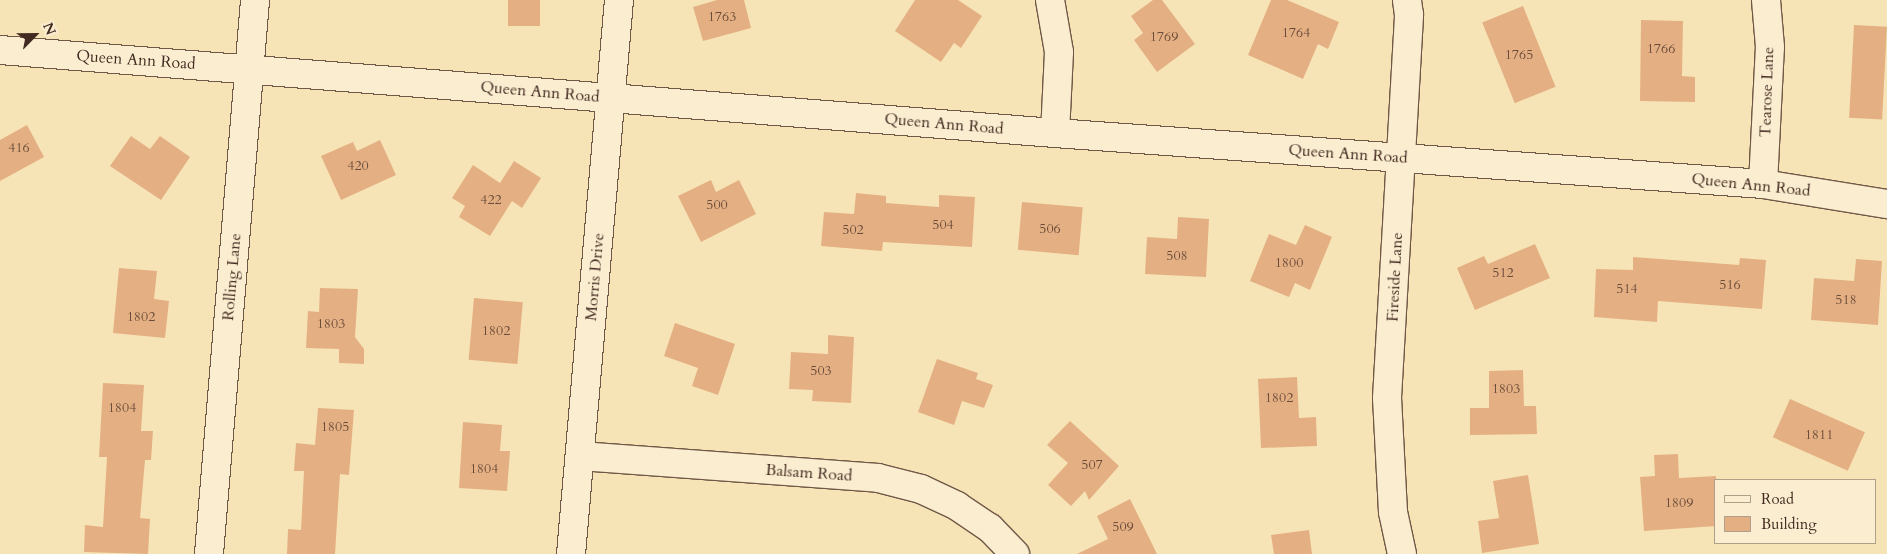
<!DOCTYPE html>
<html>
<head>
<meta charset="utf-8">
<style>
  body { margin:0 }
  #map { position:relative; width:1887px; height:554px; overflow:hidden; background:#f7e4b6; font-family:Cardo,serif }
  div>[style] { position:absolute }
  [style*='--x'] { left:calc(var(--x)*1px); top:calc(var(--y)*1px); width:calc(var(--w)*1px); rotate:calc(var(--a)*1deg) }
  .building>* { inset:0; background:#e4b083; transform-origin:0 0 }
  .roads { filter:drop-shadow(1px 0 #705846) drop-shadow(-1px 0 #705846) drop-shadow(0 1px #705846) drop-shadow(0 -1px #705846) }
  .minor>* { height:28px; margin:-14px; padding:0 14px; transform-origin:14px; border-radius:14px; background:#faedd0 }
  span { translate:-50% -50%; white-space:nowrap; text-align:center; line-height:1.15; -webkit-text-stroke:4.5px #faedd0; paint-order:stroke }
  .number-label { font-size:14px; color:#6b4c3a }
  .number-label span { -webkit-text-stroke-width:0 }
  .street-label { font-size:16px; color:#432a21 }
  .legend { position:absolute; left:1714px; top:479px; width:162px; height:65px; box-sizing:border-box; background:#faedd0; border:1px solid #b19f8a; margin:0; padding:6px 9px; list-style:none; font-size:15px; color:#432a21 }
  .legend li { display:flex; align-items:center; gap:10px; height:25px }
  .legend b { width:25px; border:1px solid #b19f8a }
  .north { position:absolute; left:10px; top:10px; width:50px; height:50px; -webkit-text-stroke:4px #faedd0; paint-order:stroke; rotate:67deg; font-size:14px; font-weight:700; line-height:20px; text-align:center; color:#432a21 }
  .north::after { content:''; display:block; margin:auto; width:18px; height:22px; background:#432a21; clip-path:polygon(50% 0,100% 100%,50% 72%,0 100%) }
</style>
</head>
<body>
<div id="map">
  <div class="building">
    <div style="left:508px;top:0;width:32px;height:26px"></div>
    <div style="clip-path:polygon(717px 0,744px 0,751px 28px,703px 41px,693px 7px)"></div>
    <div style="clip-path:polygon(915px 0,958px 0,982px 16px,961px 48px,954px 43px,941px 62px,895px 31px)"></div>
    <div style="clip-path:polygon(1153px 0,1162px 0,1195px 44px,1157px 72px,1134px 40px,1143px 33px,1131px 16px)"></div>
    <div style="clip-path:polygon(1271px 0,1287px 0,1339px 22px,1328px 49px,1318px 44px,1303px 79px,1248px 55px)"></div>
    <div style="left:1523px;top:6px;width:87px;height:44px;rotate:68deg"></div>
    <div style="clip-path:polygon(1641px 20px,1683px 21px,1682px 76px,1695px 77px,1695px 102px,1640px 101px)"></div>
    <div style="left:1854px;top:25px;width:33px;height:93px;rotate:3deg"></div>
    <div style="clip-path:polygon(27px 125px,44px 157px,0 181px,0 140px)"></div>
    <div style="clip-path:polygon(131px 136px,150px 149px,160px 136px,190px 157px,161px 200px,110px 166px)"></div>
    <div style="clip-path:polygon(380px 140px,396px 175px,341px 200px,321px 156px,353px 142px,357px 151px)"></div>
    <div style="clip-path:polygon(514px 161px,541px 178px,522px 208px,512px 201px,490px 236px,459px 217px,465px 206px,452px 198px,473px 165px,500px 183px)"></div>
    <div style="clip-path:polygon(711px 180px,716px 192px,739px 180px,756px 214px,701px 242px,678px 196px)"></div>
    <div style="clip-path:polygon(856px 193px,886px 196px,886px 203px,939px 207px,939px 195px,975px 197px,972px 247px,883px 242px,882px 251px,821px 246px,824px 212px,854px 214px)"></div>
    <div style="left:1022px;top:202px;width:61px;height:48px;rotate:5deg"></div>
    <div style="clip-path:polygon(1178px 217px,1209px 219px,1206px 277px,1145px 274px,1147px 237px,1177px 239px)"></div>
    <div style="clip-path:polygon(1305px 225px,1332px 237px,1310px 290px,1295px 283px,1289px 297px,1250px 281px,1269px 234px,1296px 245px)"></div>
    <div style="clip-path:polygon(1535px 244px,1550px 278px,1475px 310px,1457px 268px,1484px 256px,1488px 264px)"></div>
    <div style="clip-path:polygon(1633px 257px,1739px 265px,1740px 258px,1766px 260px,1762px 309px,1658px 301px,1657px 322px,1594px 317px,1596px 269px,1633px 270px)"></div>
    <div style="clip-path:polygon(1856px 259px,1882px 261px,1878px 325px,1811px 320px,1814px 278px,1854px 281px)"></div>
    <div style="clip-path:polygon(119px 268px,157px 271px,154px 299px,169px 301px,165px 338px,113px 333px)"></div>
    <div style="clip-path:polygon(320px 288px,358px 289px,355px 337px,364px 349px,364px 364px,339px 363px,339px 349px,306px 348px,308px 311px,319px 312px)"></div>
    <div style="left:474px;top:298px;width:49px;height:62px;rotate:5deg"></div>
    <div style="clip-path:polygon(675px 323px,735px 344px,718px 395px,692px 386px,698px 368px,664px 356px)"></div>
    <div style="clip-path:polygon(828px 335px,854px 337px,851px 403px,812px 401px,813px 390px,789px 389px,791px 352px,828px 354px)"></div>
    <div style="clip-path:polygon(937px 359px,978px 373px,976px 379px,993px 385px,984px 408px,962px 401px,954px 425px,918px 412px)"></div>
    <div style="clip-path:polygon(1523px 370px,1524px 406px,1536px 406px,1537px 434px,1470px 435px,1470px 408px,1489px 408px,1489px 371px)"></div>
    <div style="clip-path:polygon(1297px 377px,1299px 418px,1316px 417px,1317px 446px,1261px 448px,1258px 379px)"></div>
    <div style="clip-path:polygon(103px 383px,144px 385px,141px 431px,153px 431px,151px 460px,145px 460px,140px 518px,150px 519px,148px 554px,84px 552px,85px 525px,103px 527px,107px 457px,99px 457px)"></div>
    <div style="left:1790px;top:399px;width:82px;height:42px;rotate:24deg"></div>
    <div style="clip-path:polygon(318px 408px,354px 410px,349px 475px,340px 474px,335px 554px,287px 554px,288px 529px,301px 530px,304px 471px,294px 471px,296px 443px,315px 445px)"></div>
    <div style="clip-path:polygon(1070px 421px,1119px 466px,1089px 500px,1085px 491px,1071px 506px,1048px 485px,1068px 463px,1047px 445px)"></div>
    <div style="clip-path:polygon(463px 422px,502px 425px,500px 451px,510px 451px,507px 491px,459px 488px)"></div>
    <div style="clip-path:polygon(1678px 454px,1679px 478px,1716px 476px,1716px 526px,1644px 531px,1640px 477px,1655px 476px,1654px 455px)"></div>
    <div style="clip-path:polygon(1528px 475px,1539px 544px,1482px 553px,1478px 521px,1499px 518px,1493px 481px)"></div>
    <div style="clip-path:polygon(1130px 499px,1157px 554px,1077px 554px,1108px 539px,1097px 516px)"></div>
    <div style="clip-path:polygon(1309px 530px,1312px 554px,1274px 554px,1271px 535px)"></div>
  </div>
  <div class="roads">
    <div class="minor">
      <div style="--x:1050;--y:0;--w:53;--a:80.2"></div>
      <div style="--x:1059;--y:52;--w:81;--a:92.8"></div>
      <div style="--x:0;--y:50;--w:1058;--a:4.5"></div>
      <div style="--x:1055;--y:133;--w:710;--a:4.12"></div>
      <div style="--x:1763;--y:184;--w:126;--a:9.2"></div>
      <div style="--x:1763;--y:184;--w:137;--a:-87.1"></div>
      <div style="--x:1770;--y:47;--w:47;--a:-94.9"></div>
      <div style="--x:580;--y:456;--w:299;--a:4.2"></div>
      <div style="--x:878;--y:478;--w:44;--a:14.3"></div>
      <div style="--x:921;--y:489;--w:40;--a:25"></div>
      <div style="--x:957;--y:506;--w:40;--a:34"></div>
      <div style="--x:990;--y:528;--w:36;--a:46"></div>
      <div style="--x:209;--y:554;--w:556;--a:-85.25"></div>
      <div style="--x:571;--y:554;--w:556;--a:-85.05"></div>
      <div style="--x:1402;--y:554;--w:43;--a:-102.1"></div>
      <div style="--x:1393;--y:512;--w:114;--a:-93"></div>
      <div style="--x:1387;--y:398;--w:384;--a:-86.7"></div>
      <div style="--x:1409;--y:15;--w:15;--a:-98"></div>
    </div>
  </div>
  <div class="number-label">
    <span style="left:722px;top:17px">1763</span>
    <span style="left:1296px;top:33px">1764</span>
    <span style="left:1164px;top:37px">1769</span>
    <span style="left:1661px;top:49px">1766</span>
    <span style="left:1519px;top:55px">1765</span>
    <span style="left:19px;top:148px">416</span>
    <span style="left:358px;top:166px">420</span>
    <span style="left:491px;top:200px">422</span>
    <span style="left:717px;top:205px">500</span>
    <span style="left:943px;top:225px">504</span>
    <span style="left:1050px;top:229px">506</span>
    <span style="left:853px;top:230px">502</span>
    <span style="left:1177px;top:256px">508</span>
    <span style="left:1289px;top:263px">1800</span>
    <span style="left:1503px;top:273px">512</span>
    <span style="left:1730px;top:285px">516</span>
    <span style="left:1627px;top:289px">514</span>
    <span style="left:1846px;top:300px">518</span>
    <span style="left:141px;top:317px">1802</span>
    <span style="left:331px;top:324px">1803</span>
    <span style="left:496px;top:331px">1802</span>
    <span style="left:821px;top:371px">503</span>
    <span style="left:1506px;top:389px">1803</span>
    <span style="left:1279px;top:398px">1802</span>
    <span style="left:122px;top:408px">1804</span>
    <span style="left:335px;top:427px">1805</span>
    <span style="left:1819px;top:435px">1811</span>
    <span style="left:1092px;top:465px">507</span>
    <span style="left:484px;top:469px">1804</span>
    <span style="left:1679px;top:503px">1809</span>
    <span style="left:1123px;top:527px">509</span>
  </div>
  <div class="street-label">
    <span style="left:136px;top:60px;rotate:4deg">Queen Ann Road</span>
    <span style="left:540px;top:92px;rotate:5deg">Queen Ann Road</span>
    <span style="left:1767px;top:92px;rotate:-88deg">Tearose Lane</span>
    <span style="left:944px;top:124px;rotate:5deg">Queen Ann Road</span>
    <span style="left:1348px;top:154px;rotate:4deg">Queen Ann Road</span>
    <span style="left:1751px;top:185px;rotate:6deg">Queen Ann Road</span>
    <span style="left:232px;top:277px;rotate:-85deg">Rolling Lane</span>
    <span style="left:595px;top:277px;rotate:-85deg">Morris Drive</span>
    <span style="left:1395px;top:277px;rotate:-87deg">Fireside Lane</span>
    <span style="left:809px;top:473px;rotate:4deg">Balsam Road</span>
  </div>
  <ul class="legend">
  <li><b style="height:6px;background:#faedd0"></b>Road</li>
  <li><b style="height:14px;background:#e4b083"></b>Building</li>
  </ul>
  <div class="north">N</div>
</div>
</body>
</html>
